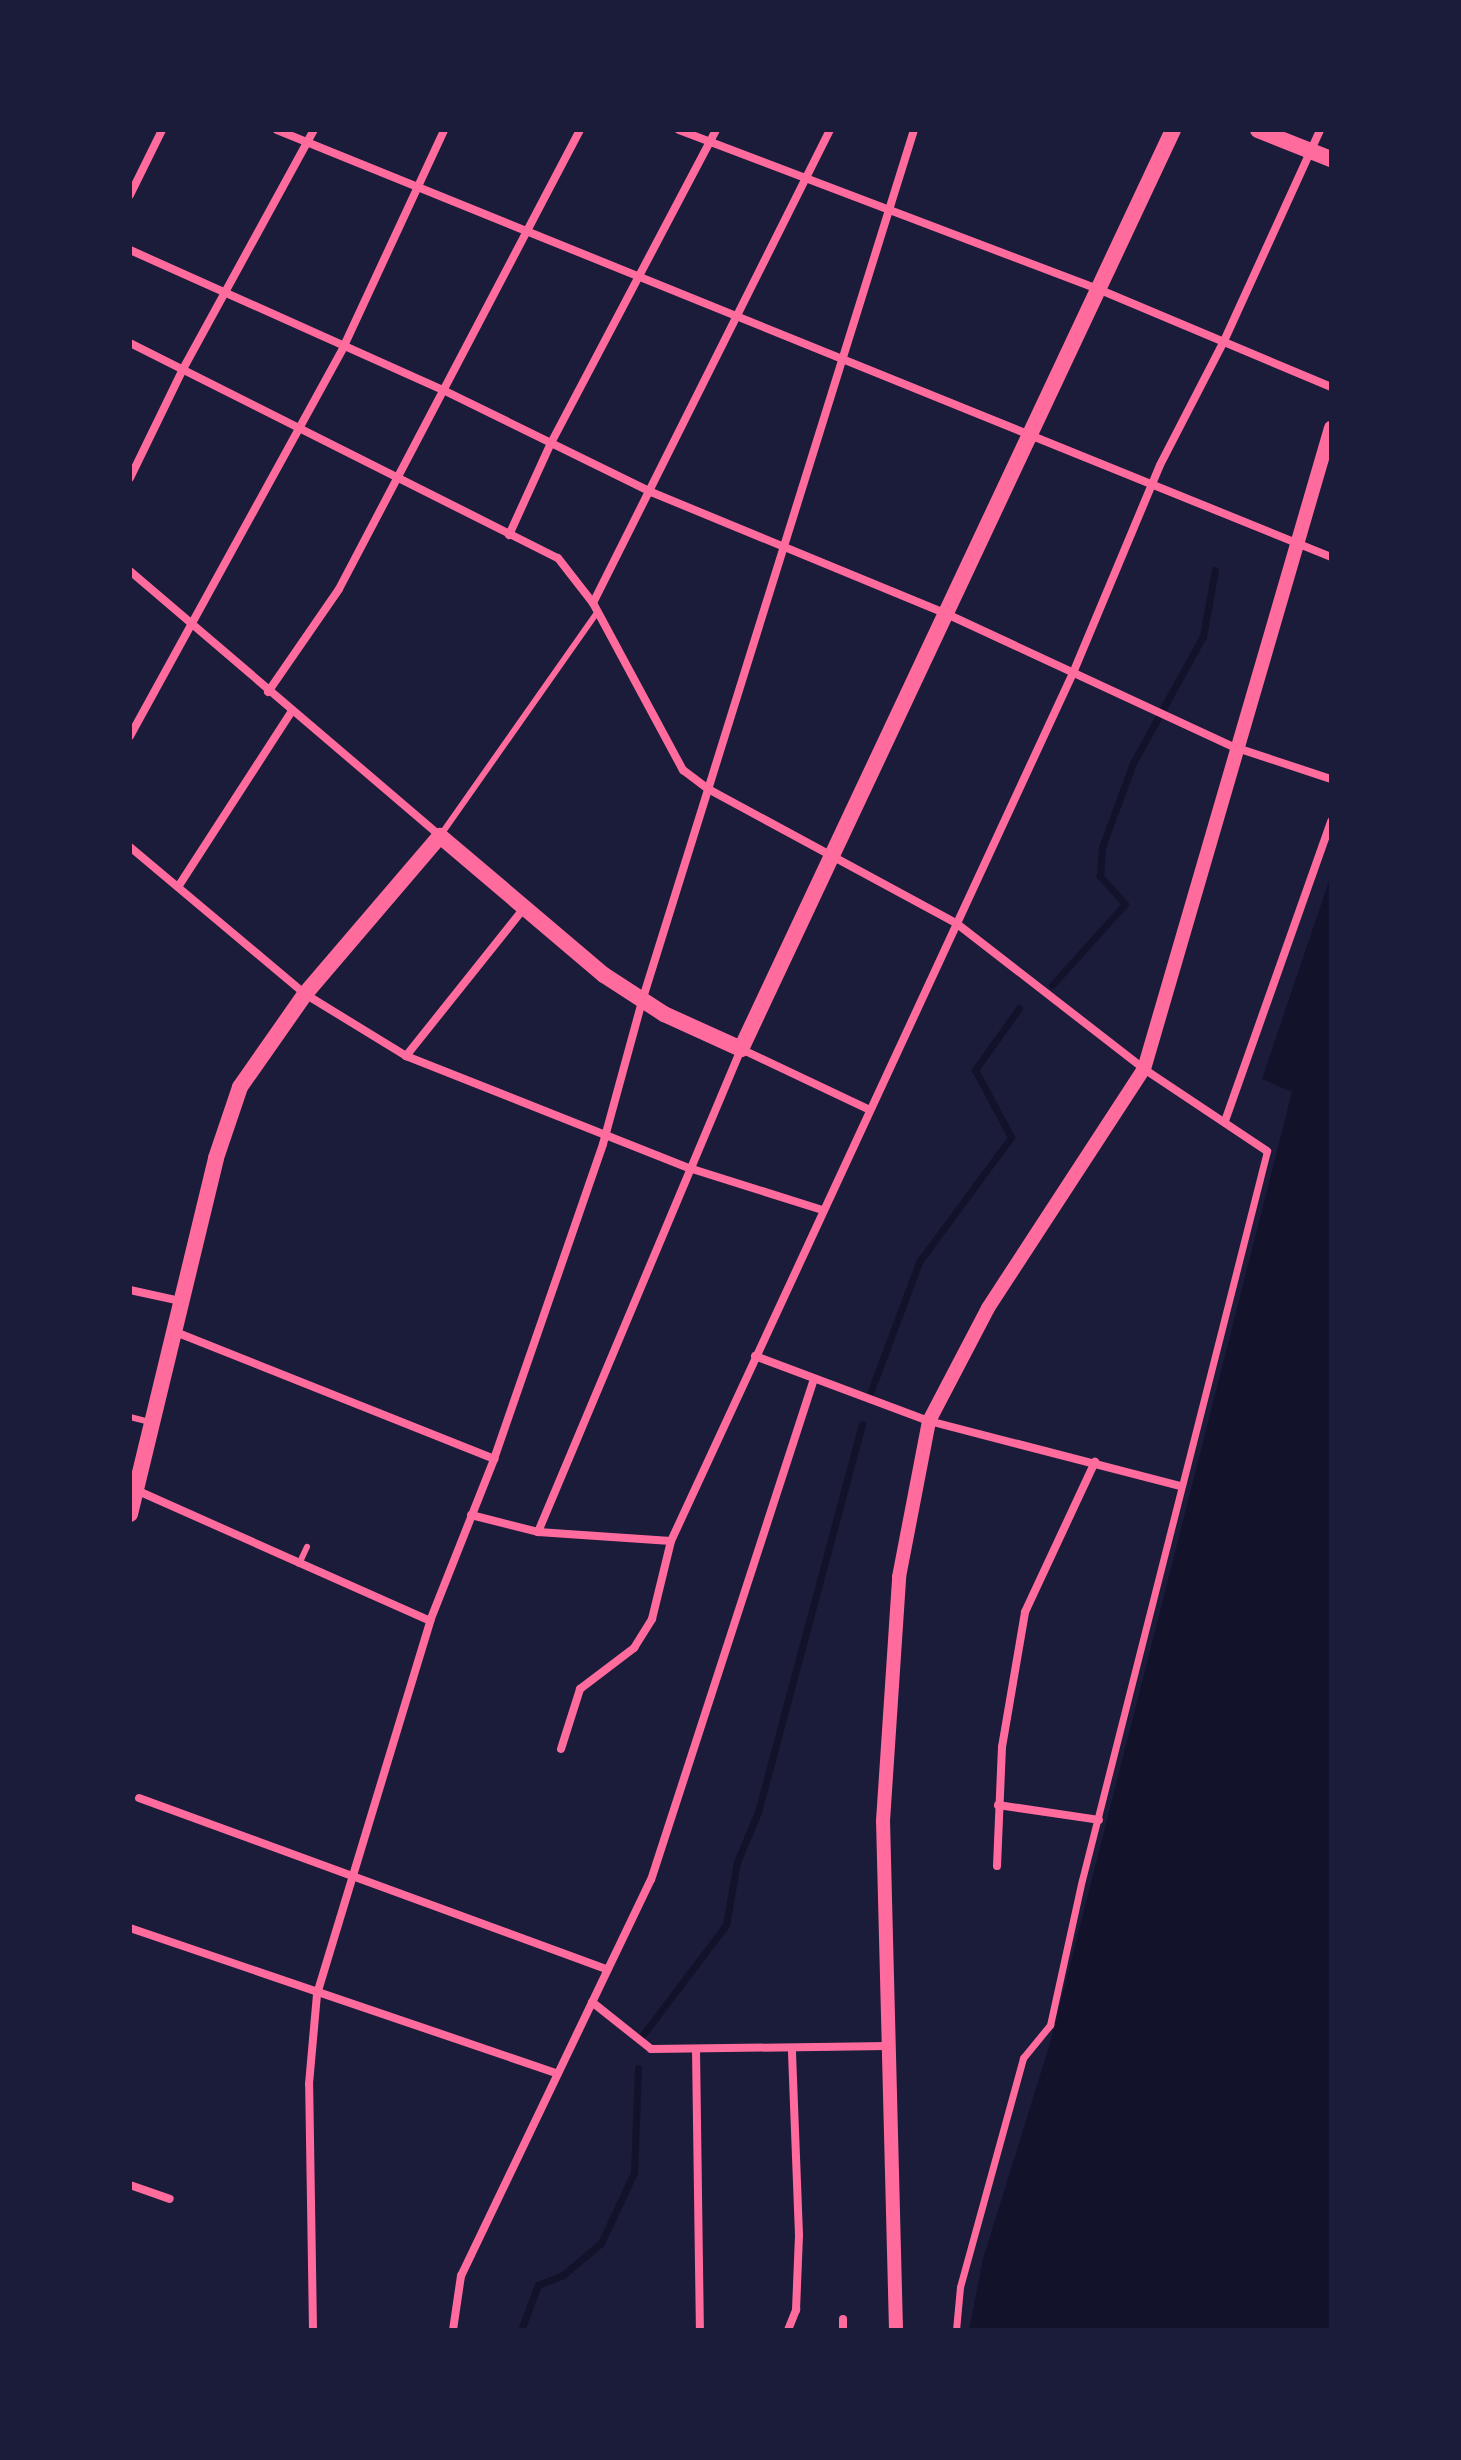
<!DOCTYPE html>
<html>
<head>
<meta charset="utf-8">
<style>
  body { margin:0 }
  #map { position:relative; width:1461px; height:2460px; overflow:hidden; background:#1b1b3a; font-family:"Playfair Display",serif }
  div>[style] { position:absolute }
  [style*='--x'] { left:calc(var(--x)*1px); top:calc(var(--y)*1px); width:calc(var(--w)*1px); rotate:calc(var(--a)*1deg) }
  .water>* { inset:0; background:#12122b }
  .stream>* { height:7px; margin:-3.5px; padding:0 3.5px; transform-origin:3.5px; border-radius:3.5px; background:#12122b }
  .service>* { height:6px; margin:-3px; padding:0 3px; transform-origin:3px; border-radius:3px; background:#ff6b9d }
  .pedestrian>* { height:7px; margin:-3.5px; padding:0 3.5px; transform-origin:3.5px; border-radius:3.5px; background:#ff6b9d }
  .minor>* { height:8px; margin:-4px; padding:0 4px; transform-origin:4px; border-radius:4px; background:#ff6b9d }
  .tertiary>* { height:14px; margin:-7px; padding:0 7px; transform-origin:7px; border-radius:7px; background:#ff6b9d }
  .secondary>* { height:16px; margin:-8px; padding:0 8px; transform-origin:8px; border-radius:8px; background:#ff6b9d }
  span { translate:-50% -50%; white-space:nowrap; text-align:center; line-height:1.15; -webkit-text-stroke:7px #1b1b3a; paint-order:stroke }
  .frame { position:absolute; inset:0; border:132px solid #1b1b3a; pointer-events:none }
</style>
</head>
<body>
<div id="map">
  <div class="water">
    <div style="clip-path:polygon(1331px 875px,1331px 2330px,969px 2330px,983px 2259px,1051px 2040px,1292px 1092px,1262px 1079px)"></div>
  </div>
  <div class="stream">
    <div style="--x:1052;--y:985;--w:109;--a:-48"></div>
    <div style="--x:1125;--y:904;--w:38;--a:-132"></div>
    <div style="--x:1100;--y:876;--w:29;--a:-86"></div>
    <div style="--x:1102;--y:847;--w:90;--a:-69.7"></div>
    <div style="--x:1133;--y:763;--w:145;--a:-61.1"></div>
    <div style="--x:1203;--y:636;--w:67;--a:-79.7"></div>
    <div style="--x:869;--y:1396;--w:143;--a:-69.5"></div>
    <div style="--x:919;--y:1262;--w:155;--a:-53.6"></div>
    <div style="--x:1011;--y:1137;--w:76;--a:-118.2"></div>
    <div style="--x:975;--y:1070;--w:76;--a:-54.6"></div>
    <div style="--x:642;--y:2036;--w:139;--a:-52.9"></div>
    <div style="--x:726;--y:1925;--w:64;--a:-80.1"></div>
    <div style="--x:737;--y:1862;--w:54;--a:-67.2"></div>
    <div style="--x:758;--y:1812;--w:402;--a:-75"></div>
    <div style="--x:521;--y:2330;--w:48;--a:-69.3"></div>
    <div style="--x:538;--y:2285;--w:27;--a:-22"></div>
    <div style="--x:563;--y:2275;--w:50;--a:-40.1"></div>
    <div style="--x:601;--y:2243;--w:77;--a:-64.8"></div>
    <div style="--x:634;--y:2173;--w:105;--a:-87.8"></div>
  </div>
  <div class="service">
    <div style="--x:440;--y:836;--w:273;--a:-54.9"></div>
    <div style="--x:130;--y:1417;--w:21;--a:14"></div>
    <div style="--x:299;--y:1564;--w:19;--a:-65"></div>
  </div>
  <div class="pedestrian">
    <div style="--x:956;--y:2330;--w:43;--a:-84.7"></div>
    <div style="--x:960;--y:2287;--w:238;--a:-74.6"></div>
    <div style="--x:1023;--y:2058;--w:43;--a:-50.7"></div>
    <div style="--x:1050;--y:2025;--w:148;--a:-77.6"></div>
    <div style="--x:1082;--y:1880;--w:752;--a:-75.76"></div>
  </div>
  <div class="minor">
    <div style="--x:277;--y:130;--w:1137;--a:22.05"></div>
    <div style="--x:679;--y:130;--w:448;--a:20.8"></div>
    <div style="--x:1098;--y:289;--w:253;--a:22.8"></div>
    <div style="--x:130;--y:195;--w:72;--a:-63.8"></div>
    <div style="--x:130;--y:250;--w:343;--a:24.1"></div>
    <div style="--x:443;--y:390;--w:232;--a:26.1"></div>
    <div style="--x:651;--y:492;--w:322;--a:22.4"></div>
    <div style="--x:949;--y:615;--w:314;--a:24.9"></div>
    <div style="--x:1234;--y:747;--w:102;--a:18.3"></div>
    <div style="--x:130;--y:343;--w:479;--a:26.7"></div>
    <div style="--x:558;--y:558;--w:57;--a:52.1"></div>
    <div style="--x:593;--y:603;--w:190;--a:61.7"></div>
    <div style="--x:683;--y:770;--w:34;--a:37"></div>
    <div style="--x:710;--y:790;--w:280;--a:28.4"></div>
    <div style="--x:956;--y:923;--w:238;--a:37.8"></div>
    <div style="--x:1144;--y:1069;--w:148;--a:33.7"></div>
    <div style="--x:130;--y:478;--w:121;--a:-64.1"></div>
    <div style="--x:183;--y:369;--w:273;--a:-61.3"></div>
    <div style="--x:509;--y:535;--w:101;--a:-65.5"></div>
    <div style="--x:551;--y:443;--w:354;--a:-62.2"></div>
    <div style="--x:130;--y:571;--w:408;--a:40.5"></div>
    <div style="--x:593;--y:603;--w:529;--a:-63.39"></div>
    <div style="--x:268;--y:692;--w:125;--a:-55.4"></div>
    <div style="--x:339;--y:589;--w:518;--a:-62.3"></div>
    <div style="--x:130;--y:736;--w:443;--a:-61.2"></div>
    <div style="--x:343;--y:348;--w:240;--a:-65.1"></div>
    <div style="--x:130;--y:847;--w:229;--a:40"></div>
    <div style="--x:305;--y:994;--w:119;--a:31.5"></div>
    <div style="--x:406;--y:1056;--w:304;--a:21.6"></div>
    <div style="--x:689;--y:1168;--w:139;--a:17.5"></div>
    <div style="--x:178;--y:887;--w:208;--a:-57.1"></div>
    <div style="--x:406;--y:1056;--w:189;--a:-51.4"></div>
    <div style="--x:1225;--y:1121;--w:318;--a:-70.5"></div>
    <div style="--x:130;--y:1290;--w:51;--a:12.4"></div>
    <div style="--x:173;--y:1331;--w:346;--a:21.7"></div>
    <div style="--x:755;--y:1356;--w:186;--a:20.5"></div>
    <div style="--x:929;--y:1421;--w:259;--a:14.5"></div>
    <div style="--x:136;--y:1490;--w:322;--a:24"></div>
    <div style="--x:471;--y:1515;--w:69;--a:14.2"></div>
    <div style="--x:538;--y:1532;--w:133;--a:3.9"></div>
    <div style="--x:538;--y:1532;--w:524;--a:-67.2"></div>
    <div style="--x:741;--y:1049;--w:140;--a:25.3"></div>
    <div style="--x:561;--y:1749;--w:63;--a:-72.4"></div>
    <div style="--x:580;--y:1689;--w:68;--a:-37.2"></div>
    <div style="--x:634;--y:1648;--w:34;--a:-58"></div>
    <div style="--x:652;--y:1619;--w:80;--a:-76.3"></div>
    <div style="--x:671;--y:1541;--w:957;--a:-65.15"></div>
    <div style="--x:1073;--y:673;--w:225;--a:-67.3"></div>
    <div style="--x:1160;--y:465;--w:140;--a:-62.7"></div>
    <div style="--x:1224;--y:341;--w:232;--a:-65.5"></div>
    <div style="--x:139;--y:1798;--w:498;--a:20.1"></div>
    <div style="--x:998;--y:1805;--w:102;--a:8.4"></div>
    <div style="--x:997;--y:1866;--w:119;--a:-87.6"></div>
    <div style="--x:1002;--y:1747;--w:137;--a:-80.3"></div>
    <div style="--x:1025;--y:1612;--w:166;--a:-65"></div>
    <div style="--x:130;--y:1928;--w:452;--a:18.8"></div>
    <div style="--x:592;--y:2002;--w:75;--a:38.5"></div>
    <div style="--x:651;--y:2049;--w:237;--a:-0.7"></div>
    <div style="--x:696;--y:2050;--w:280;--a:89.2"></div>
    <div style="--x:130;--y:2185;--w:42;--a:19.3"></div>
    <div style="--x:843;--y:2319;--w:11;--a:90"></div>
    <div style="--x:313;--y:2330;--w:246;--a:-90.9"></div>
    <div style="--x:309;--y:2084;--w:90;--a:-84.9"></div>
    <div style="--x:317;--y:1994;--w:390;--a:-73.1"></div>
    <div style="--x:430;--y:1621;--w:174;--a:-68.4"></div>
    <div style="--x:494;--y:1459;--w:333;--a:-70.9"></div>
    <div style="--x:603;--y:1144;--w:148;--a:-74.7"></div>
    <div style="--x:642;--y:1001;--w:912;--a:-72.66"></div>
    <div style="--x:453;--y:2330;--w:55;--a:-81.6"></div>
    <div style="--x:461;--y:2276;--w:439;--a:-64.4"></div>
    <div style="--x:651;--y:1880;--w:527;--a:-71.98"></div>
    <div style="--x:788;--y:2330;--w:22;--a:-68"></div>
    <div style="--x:796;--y:2310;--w:75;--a:-87.7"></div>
    <div style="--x:799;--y:2235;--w:185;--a:-92.2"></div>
  </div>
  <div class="tertiary">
    <div style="--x:896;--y:2330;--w:509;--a:-91.46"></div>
    <div style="--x:883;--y:1821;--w:245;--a:-86.2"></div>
    <div style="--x:899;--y:1577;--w:159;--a:-79.1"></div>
    <div style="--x:929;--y:1421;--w:127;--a:-62.4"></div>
    <div style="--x:988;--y:1308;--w:285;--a:-56.9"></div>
    <div style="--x:1144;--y:1069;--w:668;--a:-73.74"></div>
  </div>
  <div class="secondary">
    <div style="--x:1258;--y:130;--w:79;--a:21.7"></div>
    <div style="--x:130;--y:1514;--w:366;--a:-76.4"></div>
    <div style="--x:216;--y:1158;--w:75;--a:-71.3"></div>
    <div style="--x:240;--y:1087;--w:113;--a:-55"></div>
    <div style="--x:305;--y:994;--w:208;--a:-49.5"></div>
    <div style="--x:440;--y:836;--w:215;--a:40.3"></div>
    <div style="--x:604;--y:975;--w:72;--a:33"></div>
    <div style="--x:664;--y:1014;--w:85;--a:24.4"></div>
    <div style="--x:741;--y:1049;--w:1015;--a:-64.82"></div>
  </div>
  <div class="frame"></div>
</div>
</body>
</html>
